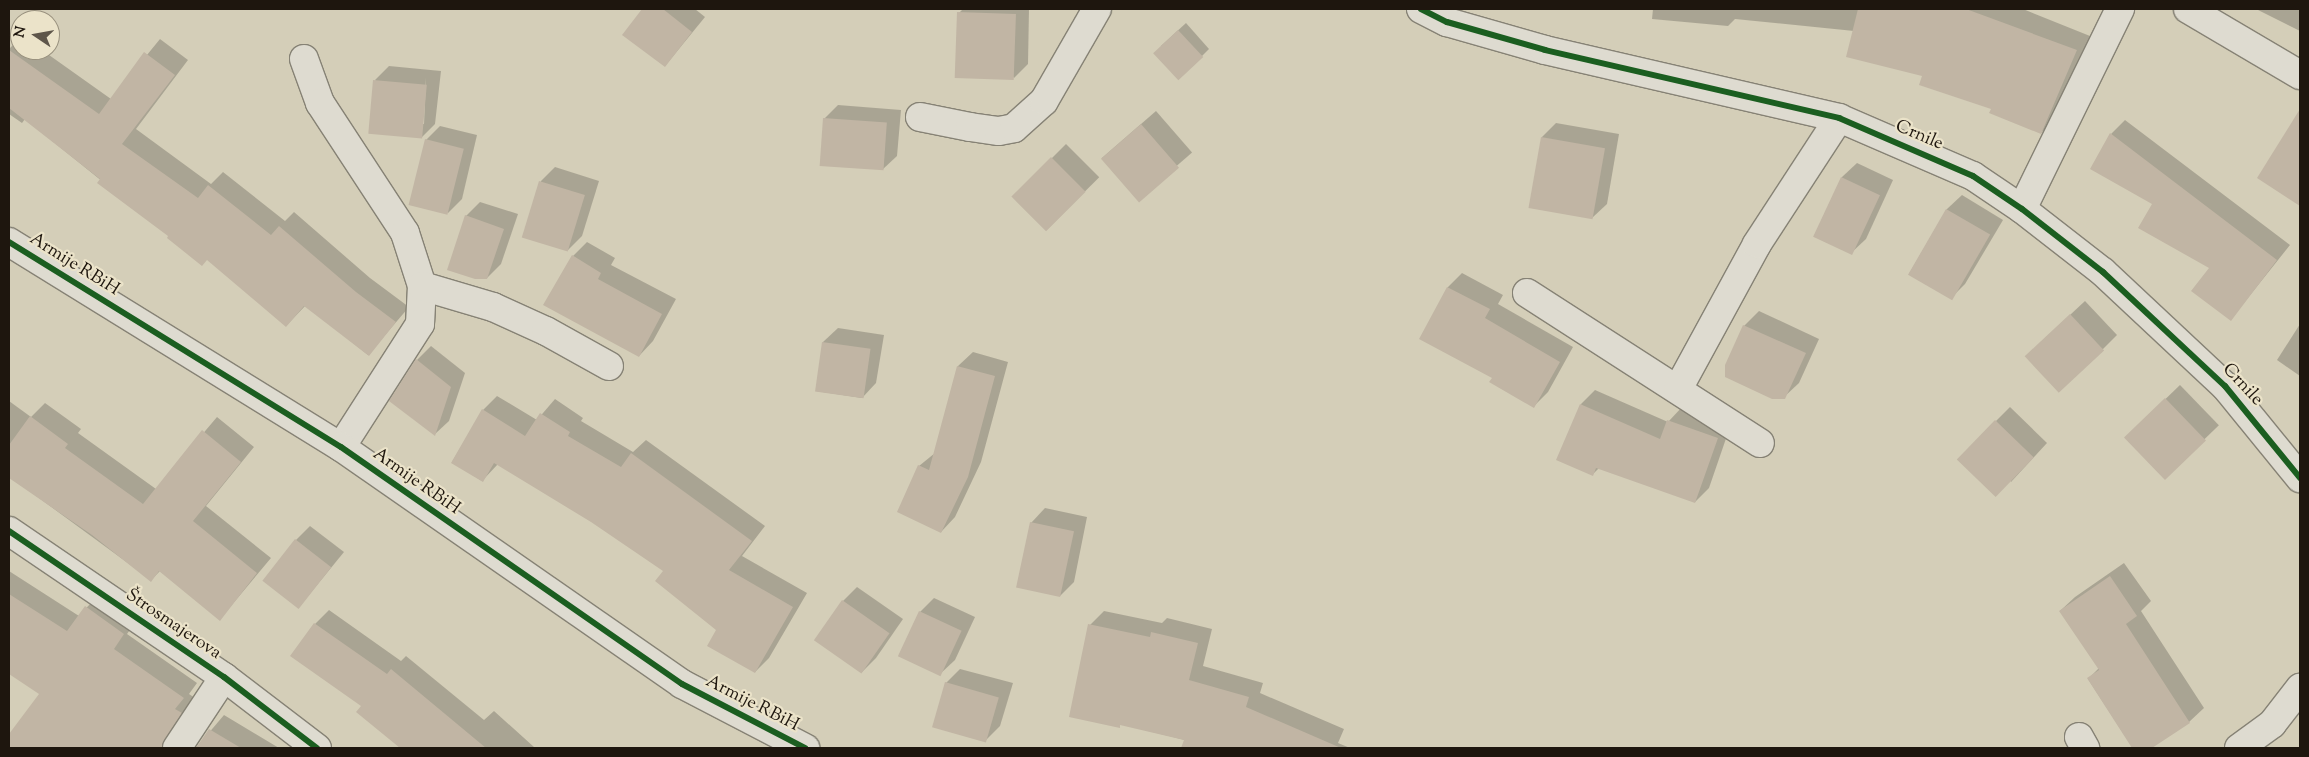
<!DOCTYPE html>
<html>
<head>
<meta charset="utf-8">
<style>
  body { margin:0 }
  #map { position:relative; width:2309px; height:757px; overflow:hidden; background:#d4ceb8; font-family:"Sorts Mill Goudy",serif }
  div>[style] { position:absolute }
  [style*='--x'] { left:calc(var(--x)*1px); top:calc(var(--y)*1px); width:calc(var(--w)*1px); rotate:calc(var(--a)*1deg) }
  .shadow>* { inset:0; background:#0003; transform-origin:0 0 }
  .building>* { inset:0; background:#c1b5a4; transform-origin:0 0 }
  .roads { filter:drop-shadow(1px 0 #868275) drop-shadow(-1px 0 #868275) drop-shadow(0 1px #868275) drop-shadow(0 -1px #868275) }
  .minor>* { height:28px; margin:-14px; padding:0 14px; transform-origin:14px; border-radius:14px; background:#dedbd0 }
  .cycleway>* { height:6px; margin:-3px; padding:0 3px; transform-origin:3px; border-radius:3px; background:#1b5e20 }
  span { translate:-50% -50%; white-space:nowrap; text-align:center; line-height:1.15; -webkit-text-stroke:4.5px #ebe3c9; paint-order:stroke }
  .street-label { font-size:18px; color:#1e160e }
  .frame { position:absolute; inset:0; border:10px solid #1e160e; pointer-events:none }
  .north { position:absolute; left:10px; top:10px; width:50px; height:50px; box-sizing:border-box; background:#ebe3c9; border:1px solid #99917e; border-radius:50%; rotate:282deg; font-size:14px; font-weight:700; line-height:20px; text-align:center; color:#1e160e }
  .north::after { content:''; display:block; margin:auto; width:18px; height:22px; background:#5e564a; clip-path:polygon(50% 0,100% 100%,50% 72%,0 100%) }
</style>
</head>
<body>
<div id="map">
  <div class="shadow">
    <div style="clip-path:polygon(644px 9px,695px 9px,705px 17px,665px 66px,624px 34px)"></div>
    <div style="clip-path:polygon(963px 9px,1029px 9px,1028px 64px,1014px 78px,959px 13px)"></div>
    <div style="clip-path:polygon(1653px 9px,2023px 9px,2090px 36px,2055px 119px,2041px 133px,1854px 31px,1735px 19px,1728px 26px,1652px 19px)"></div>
    <div style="clip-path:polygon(2256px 9px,2300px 9px,2300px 31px)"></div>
    <div style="clip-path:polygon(1186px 23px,1209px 49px,1202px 56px,1161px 46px)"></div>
    <div style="clip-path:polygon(20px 38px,20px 50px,42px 50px,111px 99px,160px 39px,188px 60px,136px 129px,211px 184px,223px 172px,285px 221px,294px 212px,370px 278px,409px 307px,368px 355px,306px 305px,286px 326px,208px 259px,170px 236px,25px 119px,22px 123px,9px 114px,9px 49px)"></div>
    <div style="clip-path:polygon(evenodd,389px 66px,441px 71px,435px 124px,421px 138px,375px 80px,389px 66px,426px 78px,424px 124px,422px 124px,426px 78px)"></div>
    <div style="clip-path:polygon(838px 105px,901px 110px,897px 156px,882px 170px,824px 119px)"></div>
    <div style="left:1156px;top:111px;width:55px;height:72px;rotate:49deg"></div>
    <div style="clip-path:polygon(2125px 120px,2290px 245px,2231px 319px,2211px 268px,2154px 203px,2111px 134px)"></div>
    <div style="clip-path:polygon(1556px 123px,1619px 134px,1607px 204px,1592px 218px,1530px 207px,1542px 137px)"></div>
    <div style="clip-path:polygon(440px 126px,477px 135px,462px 199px,448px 213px,426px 140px)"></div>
    <div style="left:1066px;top:144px;width:47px;height:74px;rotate:45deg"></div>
    <div style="clip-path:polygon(2300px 144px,2300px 198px,2297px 202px,2273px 187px)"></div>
    <div style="clip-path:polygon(1857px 163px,1893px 180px,1866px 239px,1851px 253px,1815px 236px,1842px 177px)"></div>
    <div style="clip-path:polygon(555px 167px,599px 181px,582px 236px,568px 250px,524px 237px,541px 181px)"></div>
    <div style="clip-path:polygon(1962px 195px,2003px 220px,1965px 284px,1951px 298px,1909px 274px,1947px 209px)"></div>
    <div style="clip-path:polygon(480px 202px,518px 214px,501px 264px,487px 278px,466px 216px)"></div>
    <div style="clip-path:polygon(587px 242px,615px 258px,611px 265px,676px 299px,653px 341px,639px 356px,573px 256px)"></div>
    <div style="clip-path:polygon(1462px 273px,1503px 295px,1498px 304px,1573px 347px,1548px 392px,1534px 406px,1493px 377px,1421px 338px,1448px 287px)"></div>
    <div style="clip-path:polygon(2085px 301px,2117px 335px,2103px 349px,2041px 342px)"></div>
    <div style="clip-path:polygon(1759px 311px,1819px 339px,1799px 383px,1784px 397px,1726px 365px,1744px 326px)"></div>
    <div style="clip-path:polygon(2300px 324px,2300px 376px,2277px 360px)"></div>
    <div style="clip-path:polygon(838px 328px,884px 335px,876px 383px,862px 398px,816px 391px,823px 342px)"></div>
    <div style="clip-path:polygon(431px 346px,465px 373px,449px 421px,435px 434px,417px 360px)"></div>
    <div style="clip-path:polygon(973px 352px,1008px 362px,981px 462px,955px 517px,941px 532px,919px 466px,935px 453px,958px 366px)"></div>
    <div style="left:2180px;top:385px;width:56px;height:76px;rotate:46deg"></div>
    <div style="clip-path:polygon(1595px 390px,1668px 422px,1683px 406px,1731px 424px,1709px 488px,1695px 502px,1599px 468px,1593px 474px,1581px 404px)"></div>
    <div style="clip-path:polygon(497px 396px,537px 420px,555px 399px,583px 418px,581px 421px,633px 452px,646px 440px,765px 526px,742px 556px,807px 593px,769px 658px,755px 672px,665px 571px,592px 521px,498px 464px,482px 481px,452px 462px,483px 410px)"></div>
    <div style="clip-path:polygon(9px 401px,31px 417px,45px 403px,81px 429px,78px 433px,156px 489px,217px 417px,254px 447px,206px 506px,271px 558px,220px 619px,160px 571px,151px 580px,9px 476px)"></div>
    <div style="clip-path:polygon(2010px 407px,2047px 443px,2011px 482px,1996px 421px)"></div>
    <div style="clip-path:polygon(1045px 508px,1087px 517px,1074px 582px,1060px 596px,1031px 523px)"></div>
    <div style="clip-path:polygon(310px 526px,344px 552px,299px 607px,296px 540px)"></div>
    <div style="clip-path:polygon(2124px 563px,2151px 601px,2141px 611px,2204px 708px,2189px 722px,2149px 748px,2133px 748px,2088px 679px,2099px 668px,2060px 611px,2075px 597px)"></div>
    <div style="clip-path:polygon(9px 571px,79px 616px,100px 593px,137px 620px,127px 634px,197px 683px,189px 694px,195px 698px,182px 747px,196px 748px,224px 715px,279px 748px,151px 748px,144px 744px,141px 748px,18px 748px,9px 741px,9px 737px,41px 693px,9px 672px)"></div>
    <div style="clip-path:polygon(857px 587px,903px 619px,876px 658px,862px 672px,843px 601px)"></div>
    <div style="clip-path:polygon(934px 598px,975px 617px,955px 660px,940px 674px,920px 612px)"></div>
    <div style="clip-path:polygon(329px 610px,401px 661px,406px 656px,484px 720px,494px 711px,534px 747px,406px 748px,363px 706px,315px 624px)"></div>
    <div style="clip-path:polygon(1104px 611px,1162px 623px,1167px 618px,1212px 629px,1203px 666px,1263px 683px,1260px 693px,1344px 729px,1338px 743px,1350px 748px,1183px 748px,1185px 740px,1121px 724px,1119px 726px,1090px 625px)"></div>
    <div style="clip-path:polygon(960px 669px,1013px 683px,1000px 726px,986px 740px,946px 683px)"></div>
  </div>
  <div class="building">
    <div style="clip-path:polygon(642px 9px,663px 9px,692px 32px,665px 67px,622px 35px)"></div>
    <div style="clip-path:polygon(1858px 9px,1966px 9px,2077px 50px,2041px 134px,1989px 113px,1991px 109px,1919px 85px,1922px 76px,1846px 57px)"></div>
    <div style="left:957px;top:12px;width:59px;height:66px;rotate:2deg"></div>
    <div style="left:1178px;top:30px;width:37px;height:34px;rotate:47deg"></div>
    <div style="clip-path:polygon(9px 50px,99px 114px,144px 52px,175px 75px,122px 144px,198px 198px,208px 185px,271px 235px,279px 226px,356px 292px,396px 322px,369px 356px,304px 306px,286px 327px,207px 260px,202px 266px,167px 238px,168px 236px,97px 183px,100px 179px,9px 108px)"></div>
    <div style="left:373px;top:80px;width:54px;height:54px;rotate:5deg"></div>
    <div style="clip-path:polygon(2300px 109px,2300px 206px,2257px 178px)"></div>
    <div style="left:823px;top:118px;width:64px;height:48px;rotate:4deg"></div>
    <div style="left:1141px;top:124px;width:58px;height:53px;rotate:49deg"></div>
    <div style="clip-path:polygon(2110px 133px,2277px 260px,2231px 321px,2191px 291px,2209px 268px,2138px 228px,2152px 204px,2090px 169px)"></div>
    <div style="left:1541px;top:137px;width:65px;height:72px;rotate:10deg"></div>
    <div style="left:425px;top:139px;width:40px;height:68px;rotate:14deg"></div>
    <div style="left:1051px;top:157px;width:49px;height:56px;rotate:45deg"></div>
    <div style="left:1841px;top:177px;width:43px;height:66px;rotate:25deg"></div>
    <div style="left:539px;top:181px;width:48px;height:59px;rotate:17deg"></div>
    <div style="left:1946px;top:209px;width:51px;height:76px;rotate:30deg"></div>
    <div style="clip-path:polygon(465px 215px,504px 229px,487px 279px,475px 279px,447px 270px)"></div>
    <div style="clip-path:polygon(572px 255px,601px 273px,598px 279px,662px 314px,639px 357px,543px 305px)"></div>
    <div style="clip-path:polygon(1447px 287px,1490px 309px,1485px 318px,1560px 362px,1534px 408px,1489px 382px,1492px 378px,1419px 339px)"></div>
    <div style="left:2070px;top:314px;width:50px;height:62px;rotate:47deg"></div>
    <div style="clip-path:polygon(1743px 325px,1806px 353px,1785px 399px,1772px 399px,1725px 377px,1725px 365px)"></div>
    <div style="left:822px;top:342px;width:49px;height:50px;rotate:8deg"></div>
    <div style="clip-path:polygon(416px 359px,451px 387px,435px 436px,389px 401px)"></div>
    <div style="clip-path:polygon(957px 366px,995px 376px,968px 477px,941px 533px,897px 512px,918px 465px,929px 470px)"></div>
    <div style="left:2165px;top:398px;width:59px;height:57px;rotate:46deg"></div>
    <div style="clip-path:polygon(1580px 404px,1660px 439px,1667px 420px,1718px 438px,1695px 503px,1596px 468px,1593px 476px,1556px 460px)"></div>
    <div style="clip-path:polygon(482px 409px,525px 436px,540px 413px,570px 432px,568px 436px,621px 467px,631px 453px,752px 541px,729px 570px,793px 607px,755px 673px,707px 646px,716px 630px,655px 581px,663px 571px,591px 522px,494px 463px,483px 482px,451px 463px)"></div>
    <div style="clip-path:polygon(30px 416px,68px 444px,65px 448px,143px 504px,202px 430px,241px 462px,193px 521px,257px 573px,220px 621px,159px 571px,151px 582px,92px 535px,9px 478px,9px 445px)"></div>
    <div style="left:1995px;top:420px;width:54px;height:55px;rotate:44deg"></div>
    <div style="left:1030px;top:522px;width:45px;height:67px;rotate:12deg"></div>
    <div style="left:295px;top:539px;width:46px;height:53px;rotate:38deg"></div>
    <div style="clip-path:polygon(2110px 576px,2137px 616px,2126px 624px,2190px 723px,2152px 748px,2132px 748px,2087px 678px,2099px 670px,2059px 611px)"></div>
    <div style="clip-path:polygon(9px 594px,67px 631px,85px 606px,124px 634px,114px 649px,184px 698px,175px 709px,182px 713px,162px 748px,9px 748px,9px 734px,39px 694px,9px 674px)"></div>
    <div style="left:842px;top:600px;width:58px;height:49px;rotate:35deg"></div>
    <div style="left:919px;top:611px;width:47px;height:50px;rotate:25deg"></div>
    <div style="clip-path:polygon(314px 623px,387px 674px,391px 669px,486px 748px,400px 748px,356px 712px,361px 706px,290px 656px)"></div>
    <div style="clip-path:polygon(1088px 624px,1150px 637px,1151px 632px,1198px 643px,1189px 680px,1249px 697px,1246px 707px,1341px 748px,1181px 748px,1184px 740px,1120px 725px,1120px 728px,1069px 717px)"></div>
    <div style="left:945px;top:682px;width:56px;height:47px;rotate:16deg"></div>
    <div style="clip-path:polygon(209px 729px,241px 748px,196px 748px)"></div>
  </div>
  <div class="roads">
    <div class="minor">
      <div style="--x:1421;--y:9;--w:29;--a:27"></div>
      <div style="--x:1447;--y:22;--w:102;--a:15.9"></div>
      <div style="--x:1545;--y:50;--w:302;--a:13"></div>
      <div style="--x:1839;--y:118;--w:146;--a:23.4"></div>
      <div style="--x:1973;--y:176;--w:59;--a:34"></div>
      <div style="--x:2022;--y:209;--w:103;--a:37.9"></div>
      <div style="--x:2103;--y:272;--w:167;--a:43.1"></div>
      <div style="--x:2225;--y:386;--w:119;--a:50.8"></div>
      <div style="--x:2188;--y:9;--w:130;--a:30.5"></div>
      <div style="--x:304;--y:59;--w:47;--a:70"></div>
      <div style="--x:320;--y:103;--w:155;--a:56.8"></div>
      <div style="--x:405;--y:233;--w:56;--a:72.2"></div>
      <div style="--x:422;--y:286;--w:38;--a:93"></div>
      <div style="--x:420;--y:324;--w:146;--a:122.7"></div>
      <div style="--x:920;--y:117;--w:51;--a:11.3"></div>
      <div style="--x:970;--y:127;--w:29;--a:8"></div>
      <div style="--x:999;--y:131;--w:15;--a:-11"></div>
      <div style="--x:1014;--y:128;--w:40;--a:-42"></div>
      <div style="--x:1044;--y:101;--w:106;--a:-60.1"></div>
      <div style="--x:2022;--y:209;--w:223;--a:-63.9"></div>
      <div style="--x:9;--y:242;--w:390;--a:31.7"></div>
      <div style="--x:341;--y:447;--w:415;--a:34.8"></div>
      <div style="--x:682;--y:684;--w:139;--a:27.5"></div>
      <div style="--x:422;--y:286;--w:74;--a:16.5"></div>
      <div style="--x:493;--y:307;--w:58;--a:24.4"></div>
      <div style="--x:546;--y:331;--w:72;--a:29.1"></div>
      <div style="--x:1527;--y:293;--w:277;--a:32.8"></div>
      <div style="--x:1678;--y:389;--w:165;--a:-61.4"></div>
      <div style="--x:1757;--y:244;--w:150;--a:-56.9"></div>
      <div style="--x:9;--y:531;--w:260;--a:34.2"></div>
      <div style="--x:224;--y:677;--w:117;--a:37.4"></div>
      <div style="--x:2079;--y:737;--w:13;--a:61"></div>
      <div style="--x:177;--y:748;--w:85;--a:-56.5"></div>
      <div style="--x:2239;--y:748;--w:41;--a:-36"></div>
      <div style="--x:2272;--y:724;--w:46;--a:-52.1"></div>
    </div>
  </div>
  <div class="cycleway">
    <div style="--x:1421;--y:9;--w:29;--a:27"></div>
    <div style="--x:1447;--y:22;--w:102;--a:15.9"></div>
    <div style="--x:1545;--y:50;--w:302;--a:13"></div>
    <div style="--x:1839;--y:118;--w:146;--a:23.4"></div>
    <div style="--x:1973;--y:176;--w:59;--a:34"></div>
    <div style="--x:2022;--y:209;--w:103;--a:37.9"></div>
    <div style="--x:2103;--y:272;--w:167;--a:43.1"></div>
    <div style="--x:2225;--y:386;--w:119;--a:50.8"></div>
    <div style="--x:9;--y:242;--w:390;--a:31.7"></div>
    <div style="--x:341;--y:447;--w:415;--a:34.8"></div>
    <div style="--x:682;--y:684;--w:139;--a:27.5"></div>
    <div style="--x:9;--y:531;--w:260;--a:34.2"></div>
    <div style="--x:224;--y:677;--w:117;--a:37.4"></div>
  </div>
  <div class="street-label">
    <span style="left:1919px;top:136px;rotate:23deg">Crnile</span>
    <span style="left:74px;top:265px;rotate:32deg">Armije RBiH</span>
    <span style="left:2242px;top:385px;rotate:47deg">Crnile</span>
    <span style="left:416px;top:482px;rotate:35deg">Armije RBiH</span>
    <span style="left:173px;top:625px;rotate:34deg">Štrosmajerova</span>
    <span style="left:752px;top:704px;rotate:27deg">Armije RBiH</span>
  </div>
  <div class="frame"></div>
  <div class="north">N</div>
</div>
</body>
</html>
